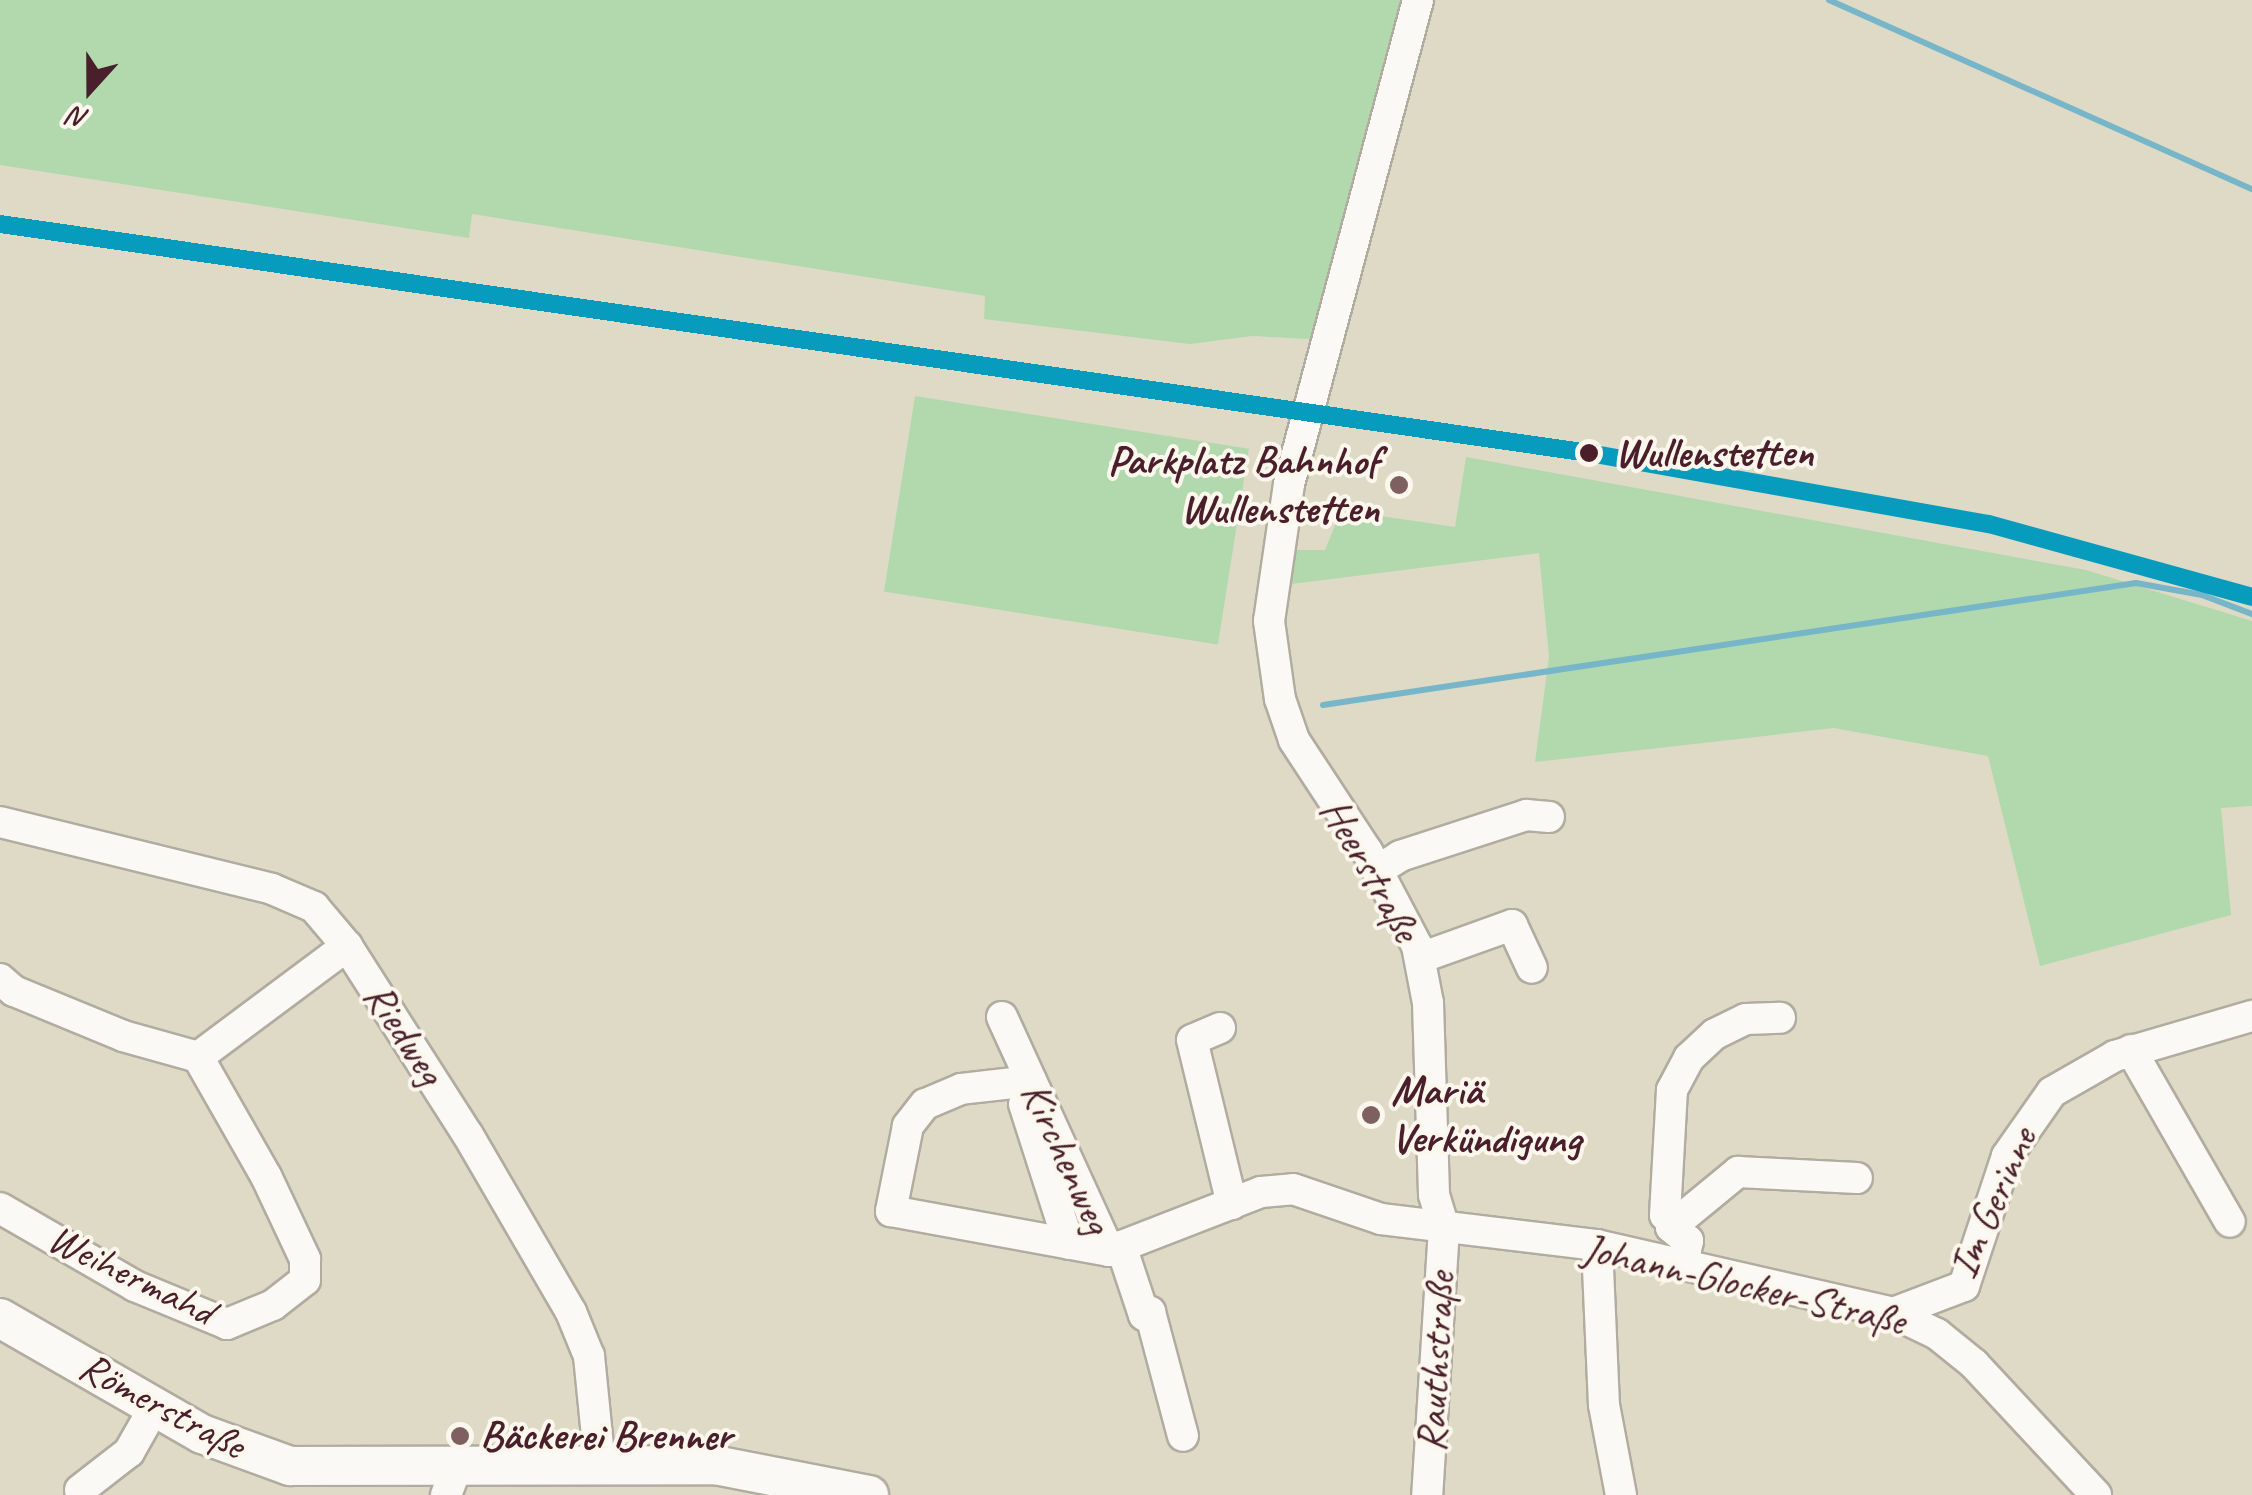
<!DOCTYPE html>
<html>
<head>
<meta charset="utf-8">
<style>
  body { margin:0 }
  #map { position:relative; width:2252px; height:1495px; overflow:hidden; background:#dedac6; font-family:Caveat,sans-serif }
  div>[style] { position:absolute }
  [style*='--x'] { left:calc(var(--x)*1px); top:calc(var(--y)*1px); width:calc(var(--w)*1px); rotate:calc(var(--a)*1deg) }
  .green>* { inset:0; background:#b1d9ad; transform-origin:0 0 }
  .stream>* { height:6px; margin:-3px; padding:0 3px; transform-origin:3px; border-radius:3px; background:#77b6c8 }
  .roads { filter:drop-shadow(2px 0 #b2aba0) drop-shadow(-2px 0 #b2aba0) drop-shadow(0 2px #b2aba0) drop-shadow(0 -2px #b2aba0) }
  .minor>* { height:30px; margin:-15px; padding:0 15px; transform-origin:15px; border-radius:15px; background:#faf9f6 }
  .major>* { height:38px; margin:-19px; padding:0 19px; transform-origin:19px; border-radius:19px; background:#faf9f6 }
  .rail-1>* { height:18px; margin:-9px; padding:0 9px; transform-origin:9px; border-radius:9px; background:#079bbe }
  .dots>* { width:28px; height:28px; translate:-50% -50%; box-sizing:border-box; border:5px solid #fbf7ec; border-radius:50% }
  span { translate:-50% -50%; white-space:nowrap; text-align:center; line-height:1.15; -webkit-text-stroke:8px #fbf7ec; paint-order:stroke }
  .stop-label { font-size:42px; color:#4a1f2b; font-weight:700 }
  .left { translate:0 -50%; text-align:left }
  .poi-label { font-size:42px; color:#4a1f2b; font-weight:700 }
  .right { translate:-100% -50%; text-align:right }
  .street-label { font-size:42px; color:#4a1f2b }
  .north { position:absolute; left:40px; top:40px; width:100px; height:100px; -webkit-text-stroke:8px #fbf7ec; paint-order:stroke; rotate:201deg; font-size:28px; font-weight:700; line-height:40px; text-align:center; color:#4a1f2b }
  .north::after { content:''; display:block; margin:auto; width:35px; height:45px; background:#4a1f2b; clip-path:polygon(50% 0,100% 100%,50% 72%,0 100%) }
</style>
</head>
<body>
<div id="map">
  <div class="green">
    <div style="clip-path:polygon(0 0,1410px 0,1324px 332px,1309px 339px,1252px 336px,1190px 344px,984px 319px,985px 296px,472px 214px,469px 238px,0 165px)"></div>
    <div style="left:915px;top:396px;width:338px;height:198px;rotate:9deg"></div>
    <div style="clip-path:polygon(1466px 457px,2086px 570px,2252px 621px,2252px 806px,2221px 808px,2231px 915px,2040px 966px,1988px 756px,1834px 728px,1535px 762px,1549px 657px,1539px 553px,1275px 586px,1279px 550px,1325px 550px,1338px 518px,1354px 512px,1455px 527px)"></div>
  </div>
  <div class="stream">
    <div style="--x:1829;--y:0;--w:463;--a:24.1"></div>
    <div style="--x:1323;--y:705;--w:822;--a:-8.53"></div>
    <div style="--x:2136;--y:583;--w:67;--a:10.3"></div>
    <div style="--x:2202;--y:595;--w:53;--a:20.8"></div>
  </div>
  <div class="roads">
    <div class="minor">
      <div style="--x:1418;--y:0;--w:501;--a:104.92"></div>
      <div style="--x:1289;--y:484;--w:138;--a:98.3"></div>
      <div style="--x:1269;--y:621;--w:79;--a:82"></div>
      <div style="--x:1280;--y:699;--w:43;--a:71.1"></div>
      <div style="--x:1294;--y:740;--w:133;--a:56.7"></div>
      <div style="--x:1367;--y:851;--w:107;--a:62.2"></div>
      <div style="--x:1417;--y:946;--w:58;--a:79.1"></div>
      <div style="--x:1428;--y:1003;--w:192;--a:88.2"></div>
      <div style="--x:1434;--y:1195;--w:34;--a:73"></div>
      <div style="--x:1444;--y:1228;--w:268;--a:93.6"></div>
      <div style="--x:0;--y:822;--w:280;--a:13.8"></div>
      <div style="--x:272;--y:889;--w:46;--a:23.2"></div>
      <div style="--x:314;--y:907;--w:51;--a:49.8"></div>
      <div style="--x:347;--y:946;--w:224;--a:57.4"></div>
      <div style="--x:468;--y:1135;--w:205;--a:59.8"></div>
      <div style="--x:571;--y:1312;--w:48;--a:67.8"></div>
      <div style="--x:589;--y:1356;--w:111;--a:84.3"></div>
      <div style="--x:1378;--y:870;--w:26;--a:-32"></div>
      <div style="--x:1400;--y:856;--w:133;--a:-18"></div>
      <div style="--x:1526;--y:815;--w:23;--a:5"></div>
      <div style="--x:1420;--y:958;--w:98;--a:-19.7"></div>
      <div style="--x:1512;--y:925;--w:47;--a:65.1"></div>
      <div style="--x:0;--y:979;--w:18;--a:41"></div>
      <div style="--x:14;--y:991;--w:118;--a:22.4"></div>
      <div style="--x:123;--y:1036;--w:78;--a:15.6"></div>
      <div style="--x:198;--y:1057;--w:137;--a:60.3"></div>
      <div style="--x:266;--y:1176;--w:92;--a:64.8"></div>
      <div style="--x:305;--y:1259;--w:21;--a:90"></div>
      <div style="--x:305;--y:1280;--w:41;--a:142"></div>
      <div style="--x:273;--y:1305;--w:50;--a:157.6"></div>
      <div style="--x:227;--y:1324;--w:100;--a:-157.6"></div>
      <div style="--x:135;--y:1286;--w:156;--a:-150"></div>
      <div style="--x:1002;--y:1017;--w:257;--a:65.4"></div>
      <div style="--x:1220;--y:1028;--w:30;--a:157"></div>
      <div style="--x:1192;--y:1040;--w:169;--a:76.3"></div>
      <div style="--x:2131;--y:1050;--w:198;--a:60.1"></div>
      <div style="--x:198;--y:1057;--w:186;--a:-36.7"></div>
      <div style="--x:1031;--y:1081;--w:70;--a:173.5"></div>
      <div style="--x:961;--y:1089;--w:39;--a:157"></div>
      <div style="--x:925;--y:1104;--w:28;--a:128"></div>
      <div style="--x:908;--y:1126;--w:87;--a:101.3"></div>
      <div style="--x:891;--y:1211;--w:222;--a:10.4"></div>
      <div style="--x:1024;--y:1104;--w:147;--a:72.2"></div>
      <div style="--x:1673;--y:1223;--w:11;--a:-135"></div>
      <div style="--x:1665;--y:1215;--w:125;--a:-86.8"></div>
      <div style="--x:1672;--y:1090;--w:36;--a:-62"></div>
      <div style="--x:1689;--y:1058;--w:35;--a:-43"></div>
      <div style="--x:1715;--y:1034;--w:34;--a:-26"></div>
      <div style="--x:1746;--y:1019;--w:34;--a:-2"></div>
      <div style="--x:1597;--y:1245;--w:160;--a:87.5"></div>
      <div style="--x:1604;--y:1405;--w:92;--a:79.3"></div>
      <div style="--x:1121;--y:1246;--w:73;--a:71.6"></div>
      <div style="--x:1144;--y:1315;--w:7;--a:-27"></div>
      <div style="--x:1150;--y:1312;--w:128;--a:75.1"></div>
      <div style="--x:1109;--y:1251;--w:163;--a:-21.2"></div>
      <div style="--x:1261;--y:1192;--w:32;--a:-5"></div>
      <div style="--x:1293;--y:1189;--w:93;--a:18.8"></div>
      <div style="--x:1381;--y:1219;--w:218;--a:6.9"></div>
      <div style="--x:1597;--y:1245;--w:304;--a:12.9"></div>
      <div style="--x:1893;--y:1313;--w:49;--a:25.5"></div>
      <div style="--x:1937;--y:1334;--w:48;--a:39"></div>
      <div style="--x:1974;--y:1364;--w:179;--a:47"></div>
      <div style="--x:1683;--y:1264;--w:24;--a:-78"></div>
      <div style="--x:1688;--y:1241;--w:22;--a:-141"></div>
      <div style="--x:1671;--y:1227;--w:87;--a:-39.4"></div>
      <div style="--x:1738;--y:1172;--w:119;--a:2.9"></div>
      <div style="--x:1893;--y:1313;--w:76;--a:-20.8"></div>
      <div style="--x:1964;--y:1286;--w:137;--a:-71.7"></div>
      <div style="--x:2007;--y:1156;--w:78;--a:-54.9"></div>
      <div style="--x:2052;--y:1092;--w:73;--a:-29.7"></div>
      <div style="--x:2115;--y:1056;--w:143;--a:-16.3"></div>
      <div style="--x:80;--y:1490;--w:62;--a:-37.8"></div>
      <div style="--x:129;--y:1452;--w:51;--a:-60.4"></div>
      <div style="--x:446;--y:1495;--w:26;--a:-69"></div>
    </div>
    <div class="major">
      <div style="--x:0;--y:1318;--w:233;--a:29.9"></div>
      <div style="--x:202;--y:1434;--w:94;--a:20"></div>
      <div style="--x:290;--y:1466;--w:425;--a:-0.1"></div>
      <div style="--x:715;--y:1465;--w:157;--a:11"></div>
    </div>
  </div>
  <div class="rail-1">
    <div style="--x:0;--y:224;--w:1605;--a:8.2"></div>
    <div style="--x:1589;--y:453;--w:406;--a:10.1"></div>
    <div style="--x:1989;--y:524;--w:273;--a:15.5"></div>
  </div>
  <div class="dots">
    <div style="left:1589px;top:453px;background:#4a1f2b"></div>
    <div style="left:1399px;top:485px;background:#7e6061"></div>
    <div style="left:1371px;top:1115px;background:#7e6061"></div>
    <div style="left:460px;top:1436px;background:#7e6061"></div>
  </div>
  <div class="stop-label">
    <span class="left" style="left:1615px;top:453px">Wullenstetten</span>
  </div>
  <div class="poi-label">
    <span class="right" style="left:1379px;top:485px">Parkplatz Bahnhof<br>Wullenstetten</span>
    <span class="left" style="left:1391px;top:1115px">Mariä<br>Verkündigung</span>
    <span class="left" style="left:480px;top:1436px">Bäckerei Brenner</span>
  </div>
  <div class="street-label">
    <span style="left:1370px;top:870px;rotate:60deg">Heerstraße</span>
    <span style="left:404px;top:1034px;rotate:57deg">Riedweg</span>
    <span style="left:1066px;top:1158px;rotate:65deg">Kirchenweg</span>
    <span style="left:1993px;top:1203px;rotate:-66deg">Im Gerinne</span>
    <span style="left:131px;top:1275px;rotate:26deg">Weihermahd</span>
    <span style="left:1744px;top:1285px;rotate:13deg">Johann-Glocker-Straße</span>
    <span style="left:1436px;top:1362px;rotate:-87deg">Rauthstraße</span>
    <span style="left:162px;top:1406px;rotate:28deg">Römerstraße</span>
  </div>
  <div class="north">N</div>
</div>
</body>
</html>
